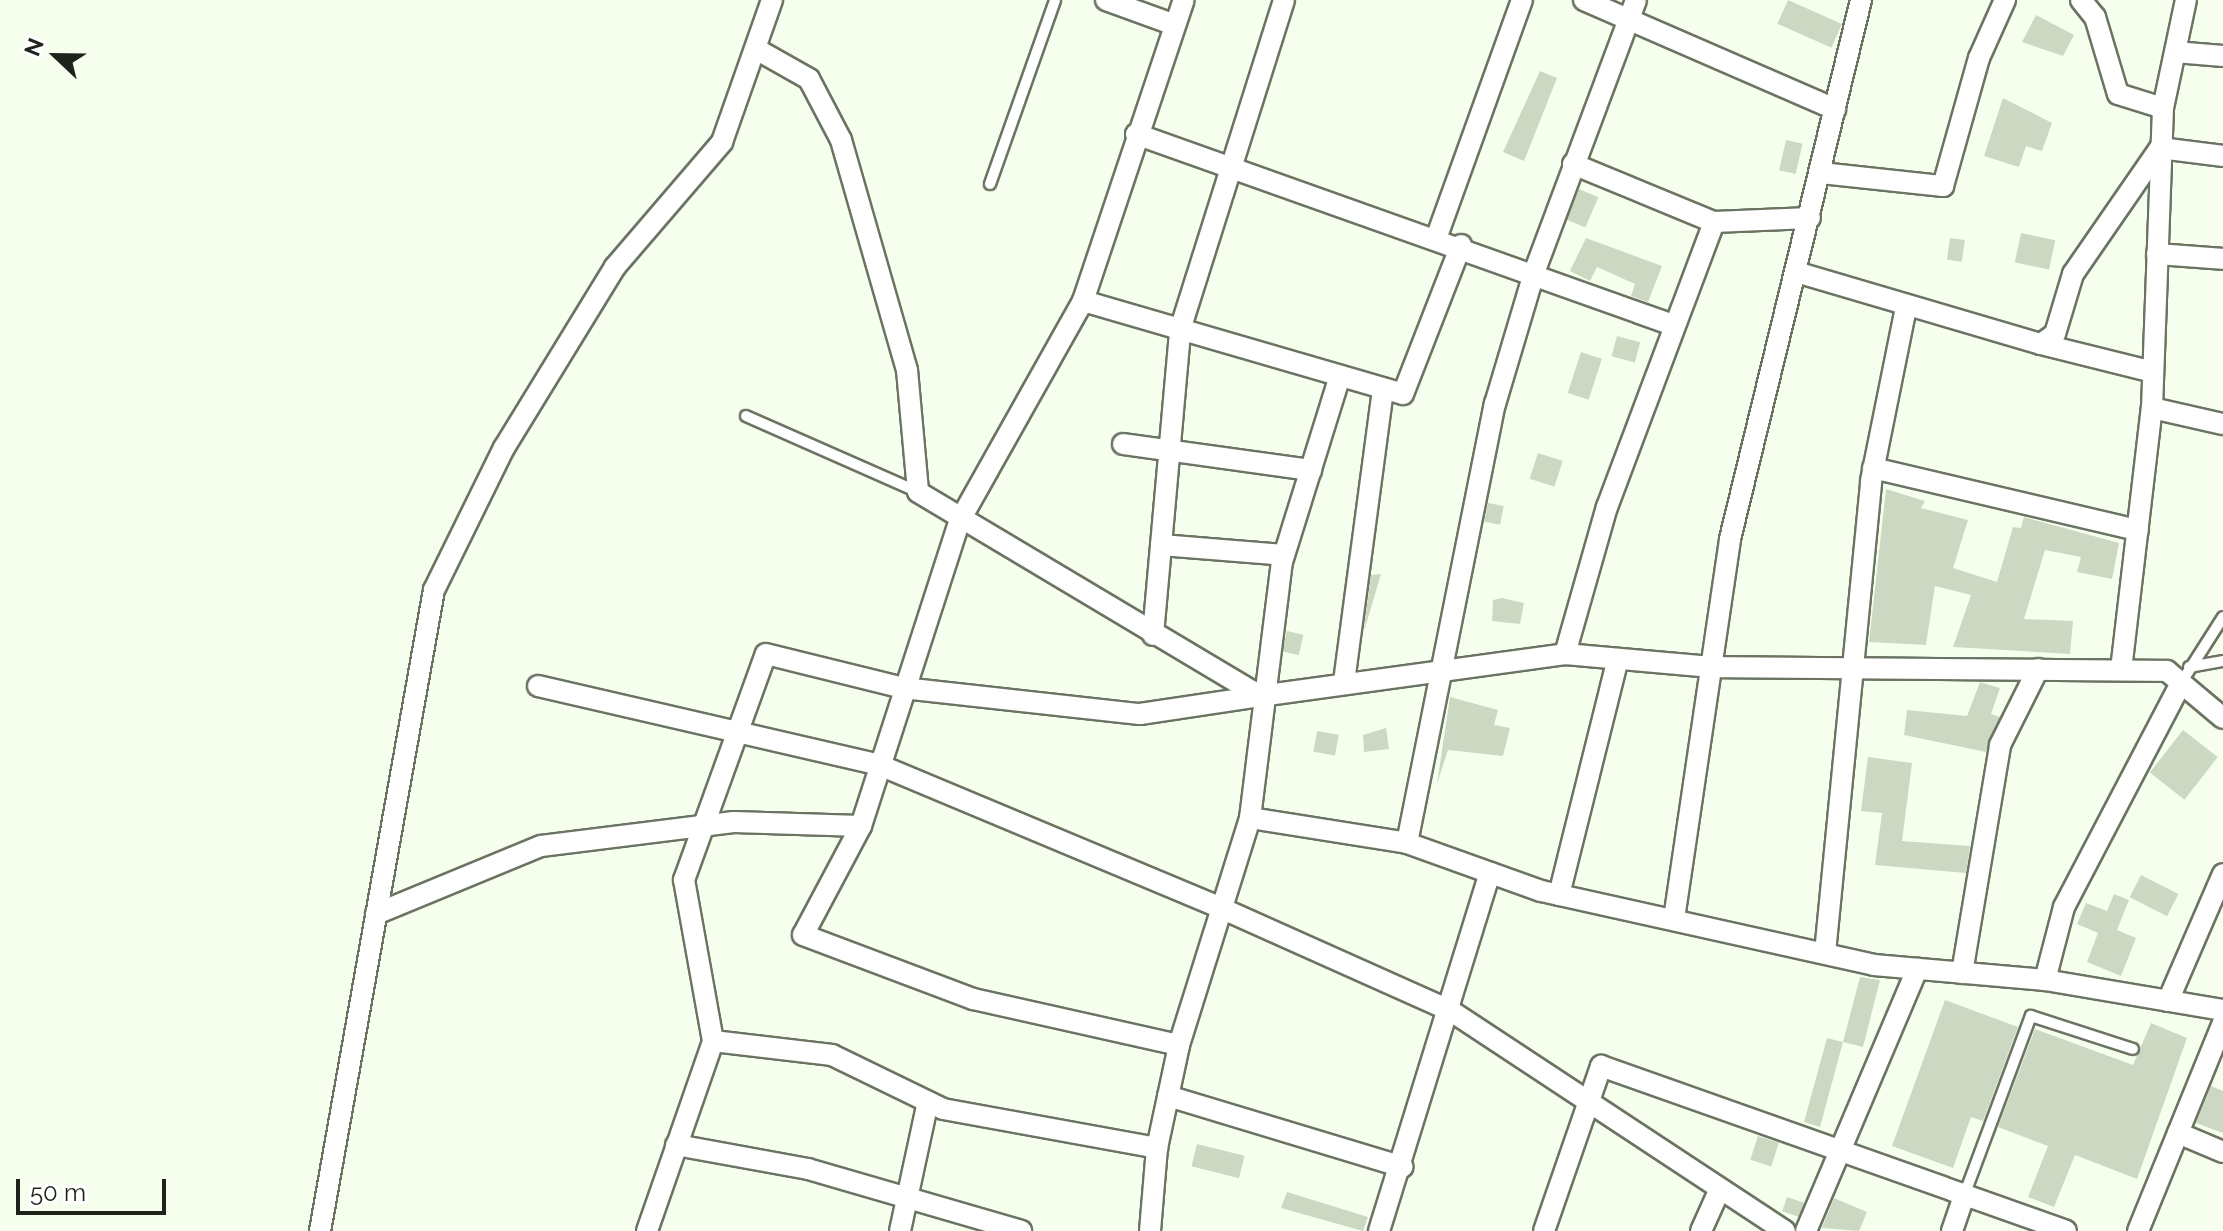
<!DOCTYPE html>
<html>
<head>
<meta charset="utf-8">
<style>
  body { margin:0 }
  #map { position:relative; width:2223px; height:1231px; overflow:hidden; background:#f6ffed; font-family:Raleway,sans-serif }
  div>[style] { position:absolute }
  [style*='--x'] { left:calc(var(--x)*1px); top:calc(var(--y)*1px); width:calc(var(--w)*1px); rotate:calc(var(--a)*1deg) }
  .building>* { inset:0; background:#cdd8c3; transform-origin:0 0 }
  .roads { filter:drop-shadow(2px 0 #6b7462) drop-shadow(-2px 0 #6b7462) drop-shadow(0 2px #6b7462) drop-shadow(0 -2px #6b7462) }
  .lane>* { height:10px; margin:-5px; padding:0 5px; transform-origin:5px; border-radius:5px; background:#fff }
  .street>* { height:20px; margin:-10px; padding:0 10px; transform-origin:10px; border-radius:10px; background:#fff }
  span { translate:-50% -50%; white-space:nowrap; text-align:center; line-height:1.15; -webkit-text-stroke:6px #fff; paint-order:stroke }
  .north { position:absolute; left:16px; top:16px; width:80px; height:80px; -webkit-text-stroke:6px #fff; paint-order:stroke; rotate:292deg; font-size:22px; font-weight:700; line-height:32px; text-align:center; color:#1f231b }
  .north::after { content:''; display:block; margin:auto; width:28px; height:36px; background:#1f231b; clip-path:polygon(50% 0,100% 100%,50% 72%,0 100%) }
  .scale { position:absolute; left:16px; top:1179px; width:150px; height:36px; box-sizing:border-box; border:4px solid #1f231b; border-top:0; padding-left:10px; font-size:24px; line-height:28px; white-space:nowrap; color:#1f231b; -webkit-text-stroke:6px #fff; paint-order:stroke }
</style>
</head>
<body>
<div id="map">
  <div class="building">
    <div style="left:1788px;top:0;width:59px;height:26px;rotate:24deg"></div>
    <div style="clip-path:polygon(2036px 15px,2074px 35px,2063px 56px,2022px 42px)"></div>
    <div style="clip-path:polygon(1540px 71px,1557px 78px,1524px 161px,1503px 152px)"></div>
    <div style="clip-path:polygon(2003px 98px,2052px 123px,2042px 151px,2026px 146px,2019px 167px,1984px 156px)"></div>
    <div style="left:1786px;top:140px;width:17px;height:31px;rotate:13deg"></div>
    <div style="left:1579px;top:189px;width:21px;height:33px;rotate:23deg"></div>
    <div style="left:2021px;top:233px;width:35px;height:30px;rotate:12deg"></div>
    <div style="clip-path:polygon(1586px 238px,1662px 266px,1648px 302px,1631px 296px,1635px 284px,1597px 267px,1590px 281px,1570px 271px)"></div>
    <div style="left:1950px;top:238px;width:15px;height:22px;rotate:8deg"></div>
    <div style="left:1617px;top:336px;width:24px;height:21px;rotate:15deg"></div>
    <div style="left:1581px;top:352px;width:22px;height:43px;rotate:18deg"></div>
    <div style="left:1538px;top:453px;width:26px;height:27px;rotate:18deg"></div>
    <div style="clip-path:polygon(1886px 489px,1925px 501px,1921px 508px,1968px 520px,1953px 568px,1997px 582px,2013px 527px,2021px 528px,2024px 517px,2119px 543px,2112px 579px,2077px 572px,2081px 557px,2045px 550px,2024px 619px,2073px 621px,2070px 654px,1953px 647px,1971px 595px,1935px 586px,1926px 645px,1869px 642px)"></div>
    <div style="left:1488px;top:503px;width:16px;height:19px;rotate:11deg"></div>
    <div style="clip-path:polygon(1381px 574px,1365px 628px,1364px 628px,1371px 575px)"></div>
    <div style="clip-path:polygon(1502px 598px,1524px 603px,1520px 624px,1492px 621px,1493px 600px)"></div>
    <div style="left:1287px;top:631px;width:17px;height:21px;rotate:13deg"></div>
    <div style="clip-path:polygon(1980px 682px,2000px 688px,1991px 714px,2000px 717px,1986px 752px,1904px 735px,1907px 710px,1967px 716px)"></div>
    <div style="clip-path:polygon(1450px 697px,1498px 710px,1494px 725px,1510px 728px,1503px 756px,1448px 750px,1437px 784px)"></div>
    <div style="clip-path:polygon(1386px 728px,1389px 749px,1364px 752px,1363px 735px)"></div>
    <div style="left:2183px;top:730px;width:44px;height:54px;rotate:38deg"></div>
    <div style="left:1317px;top:731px;width:22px;height:21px;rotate:10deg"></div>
    <div style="clip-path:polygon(1868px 757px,1912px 763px,1902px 841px,1970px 846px,1966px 873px,1875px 865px,1882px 813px,1861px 811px)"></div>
    <div style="left:2141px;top:875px;width:42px;height:25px;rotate:27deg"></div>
    <div style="clip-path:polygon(2114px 894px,2129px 900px,2117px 930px,2136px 938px,2121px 976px,2087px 962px,2098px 933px,2077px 924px,2086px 903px,2107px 911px)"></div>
    <div style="clip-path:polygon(1860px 977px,1880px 980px,1863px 1047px,1843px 1042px,1820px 1127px,1804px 1122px,1827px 1038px,1843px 1042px)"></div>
    <div style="clip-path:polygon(1945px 1000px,2018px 1027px,1983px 1121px,1971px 1117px,1953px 1168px,1892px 1146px)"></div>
    <div style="clip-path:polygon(2151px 1023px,2187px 1038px,2137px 1179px,2075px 1155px,2054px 1207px,2028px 1197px,2048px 1146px,1998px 1127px,2035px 1029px,2133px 1065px)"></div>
    <div style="clip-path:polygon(2211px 1086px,2223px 1091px,2223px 1133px,2196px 1123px)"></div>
    <div style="left:1758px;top:1136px;width:22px;height:25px;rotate:18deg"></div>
    <div style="left:1197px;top:1144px;width:49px;height:23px;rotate:14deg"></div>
    <div style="clip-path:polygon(1287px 1192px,1368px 1217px,1363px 1231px,1281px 1208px)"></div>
    <div style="left:1787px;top:1197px;width:18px;height:15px;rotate:19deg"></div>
    <div style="clip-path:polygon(1834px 1198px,1867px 1212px,1859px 1231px,1822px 1228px)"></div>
  </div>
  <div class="roads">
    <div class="lane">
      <div style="--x:990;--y:184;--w:195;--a:-70.5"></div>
      <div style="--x:746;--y:416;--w:188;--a:23.8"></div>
      <div style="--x:2189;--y:667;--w:35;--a:-10"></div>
      <div style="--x:2181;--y:683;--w:78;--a:-57.5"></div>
      <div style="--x:1965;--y:1193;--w:189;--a:-69.6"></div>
      <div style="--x:2031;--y:1016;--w:107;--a:17.9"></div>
    </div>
    <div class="street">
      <div style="--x:1106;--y:0;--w:73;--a:19.9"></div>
      <div style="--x:1584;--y:0;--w:274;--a:23.5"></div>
      <div style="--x:2081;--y:0;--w:22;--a:51"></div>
      <div style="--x:2095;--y:17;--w:80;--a:73.4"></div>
      <div style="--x:2118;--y:94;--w:47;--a:17.3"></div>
      <div style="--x:756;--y:49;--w:61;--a:29.5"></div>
      <div style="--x:809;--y:79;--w:69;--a:62.3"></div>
      <div style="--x:841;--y:140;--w:239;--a:74"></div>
      <div style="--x:907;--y:370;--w:122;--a:84.8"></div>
      <div style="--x:918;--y:492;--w:398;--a:30.8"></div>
      <div style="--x:1260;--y:696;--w:308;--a:-7.8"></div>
      <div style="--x:1565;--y:654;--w:147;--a:5.1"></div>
      <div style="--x:1711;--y:667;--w:456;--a:0.5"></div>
      <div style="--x:2167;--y:671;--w:73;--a:40"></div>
      <div style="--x:2175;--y:52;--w:48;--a:4.8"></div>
      <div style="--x:1136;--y:134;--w:570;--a:19.58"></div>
      <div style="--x:1573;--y:164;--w:152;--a:22.4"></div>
      <div style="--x:1714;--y:222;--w:96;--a:-2.4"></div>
      <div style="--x:1821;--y:173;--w:123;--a:6.1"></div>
      <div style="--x:1943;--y:186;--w:133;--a:-74.3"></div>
      <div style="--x:1979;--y:58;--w:64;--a:-65.9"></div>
      <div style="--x:1437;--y:236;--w:251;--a:-70.2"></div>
      <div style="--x:2157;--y:254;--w:66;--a:4.3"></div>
      <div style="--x:1796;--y:272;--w:255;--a:16.4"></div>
      <div style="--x:2041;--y:344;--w:17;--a:-36"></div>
      <div style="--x:2055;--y:334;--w:63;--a:-73.3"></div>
      <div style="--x:2073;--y:274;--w:153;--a:-55.4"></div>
      <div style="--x:2160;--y:148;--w:64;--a:7.2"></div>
      <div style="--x:1083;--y:301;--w:333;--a:16.2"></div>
      <div style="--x:1403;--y:394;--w:160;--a:-68.7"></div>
      <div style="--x:2041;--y:344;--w:115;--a:14"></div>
      <div style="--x:2152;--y:408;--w:73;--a:12.7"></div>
      <div style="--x:1123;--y:444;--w:190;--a:7.9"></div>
      <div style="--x:1873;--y:468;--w:272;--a:13.2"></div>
      <div style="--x:1161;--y:545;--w:123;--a:4.6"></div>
      <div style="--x:1153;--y:635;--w:306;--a:-84.9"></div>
      <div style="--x:1180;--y:330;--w:346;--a:-72.5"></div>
      <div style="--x:1565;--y:654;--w:153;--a:-74.1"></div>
      <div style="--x:1607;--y:507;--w:304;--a:-69.4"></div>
      <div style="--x:2121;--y:670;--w:264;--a:-83.3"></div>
      <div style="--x:2152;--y:408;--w:300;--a:-87.9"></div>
      <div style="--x:2163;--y:108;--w:110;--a:-78"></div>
      <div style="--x:1344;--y:682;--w:296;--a:-82.4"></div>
      <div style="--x:538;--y:686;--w:348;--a:13"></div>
      <div style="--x:877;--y:764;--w:375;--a:22.7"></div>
      <div style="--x:1223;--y:909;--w:250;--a:24.1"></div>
      <div style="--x:1451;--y:1011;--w:400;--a:33.4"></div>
      <div style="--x:1250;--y:818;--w:159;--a:9"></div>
      <div style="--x:1407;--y:843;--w:142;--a:19.7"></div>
      <div style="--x:1541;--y:891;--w:341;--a:12.5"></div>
      <div style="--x:1874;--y:965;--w:172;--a:5"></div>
      <div style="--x:2045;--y:980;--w:181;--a:9.6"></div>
      <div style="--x:861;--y:826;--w:123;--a:118"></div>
      <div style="--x:803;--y:935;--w:182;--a:20.6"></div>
      <div style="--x:973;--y:999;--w:211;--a:12.6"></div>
      <div style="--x:1407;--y:843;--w:448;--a:-78.7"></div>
      <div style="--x:1495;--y:404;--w:137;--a:-73.4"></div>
      <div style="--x:1534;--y:273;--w:291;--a:-69.5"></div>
      <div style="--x:1559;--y:895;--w:243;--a:-76"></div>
      <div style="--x:376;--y:914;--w:178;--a:-22.4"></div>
      <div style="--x:541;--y:846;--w:194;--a:-7.1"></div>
      <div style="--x:734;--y:822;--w:127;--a:1.8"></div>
      <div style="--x:861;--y:826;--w:319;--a:-72.1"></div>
      <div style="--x:959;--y:522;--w:253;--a:-60.7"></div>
      <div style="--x:1083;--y:301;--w:317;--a:-71.5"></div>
      <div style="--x:1674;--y:919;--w:384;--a:-81.6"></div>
      <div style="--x:1730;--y:539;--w:555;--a:-76.34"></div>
      <div style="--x:1825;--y:953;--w:474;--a:-84.4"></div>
      <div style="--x:1871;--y:481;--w:177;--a:-78.6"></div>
      <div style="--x:1962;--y:973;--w:231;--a:-80.5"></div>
      <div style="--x:2000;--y:745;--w:85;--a:-63.4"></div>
      <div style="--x:2045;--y:980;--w:75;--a:-75.4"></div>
      <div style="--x:2064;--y:907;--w:253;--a:-62.4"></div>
      <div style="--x:2168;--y:1001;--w:138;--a:-66.6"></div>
      <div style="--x:713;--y:1041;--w:120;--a:6.7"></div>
      <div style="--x:832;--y:1055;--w:123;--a:25.9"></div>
      <div style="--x:943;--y:1109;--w:218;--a:10.3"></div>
      <div style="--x:1168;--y:1096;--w:245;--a:16.8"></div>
      <div style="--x:2178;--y:1133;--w:49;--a:22.9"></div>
      <div style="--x:676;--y:1145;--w:134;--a:10.3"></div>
      <div style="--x:808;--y:1169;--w:222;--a:16.2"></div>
      <div style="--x:320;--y:1231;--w:651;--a:-79.92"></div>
      <div style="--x:434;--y:590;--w:158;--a:-63.8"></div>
      <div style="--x:504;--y:448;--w:212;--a:-58.5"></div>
      <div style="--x:615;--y:267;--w:165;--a:-49.4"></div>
      <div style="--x:722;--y:142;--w:151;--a:-70.6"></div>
      <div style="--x:647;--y:1231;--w:201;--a:-70.8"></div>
      <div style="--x:713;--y:1041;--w:164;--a:-100.2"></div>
      <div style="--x:684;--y:880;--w:240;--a:-70.1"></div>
      <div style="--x:766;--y:654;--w:141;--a:13.9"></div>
      <div style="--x:903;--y:688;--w:238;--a:6.3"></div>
      <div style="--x:1140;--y:714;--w:121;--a:-8.5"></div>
      <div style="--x:900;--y:1231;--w:132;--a:-77.8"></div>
      <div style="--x:1150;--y:1231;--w:83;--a:-85.2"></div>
      <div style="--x:1157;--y:1148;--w:105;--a:-77.9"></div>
      <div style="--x:1179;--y:1045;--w:238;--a:-72.6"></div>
      <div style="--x:1250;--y:818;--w:258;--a:-82.9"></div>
      <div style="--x:1282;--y:562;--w:195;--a:-72.7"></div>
      <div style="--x:1379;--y:1231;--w:375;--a:-72.8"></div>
      <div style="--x:1544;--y:1231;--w:175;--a:-70.9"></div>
      <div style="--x:1601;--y:1066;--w:493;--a:19.5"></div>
      <div style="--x:1701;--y:1231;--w:44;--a:-65.8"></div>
      <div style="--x:1806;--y:1231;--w:285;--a:-67"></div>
      <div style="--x:1952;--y:1231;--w:40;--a:-71.1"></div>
      <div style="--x:2138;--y:1231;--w:225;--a:-67.8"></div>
    </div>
  </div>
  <div class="north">N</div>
  <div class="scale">50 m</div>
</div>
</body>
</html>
